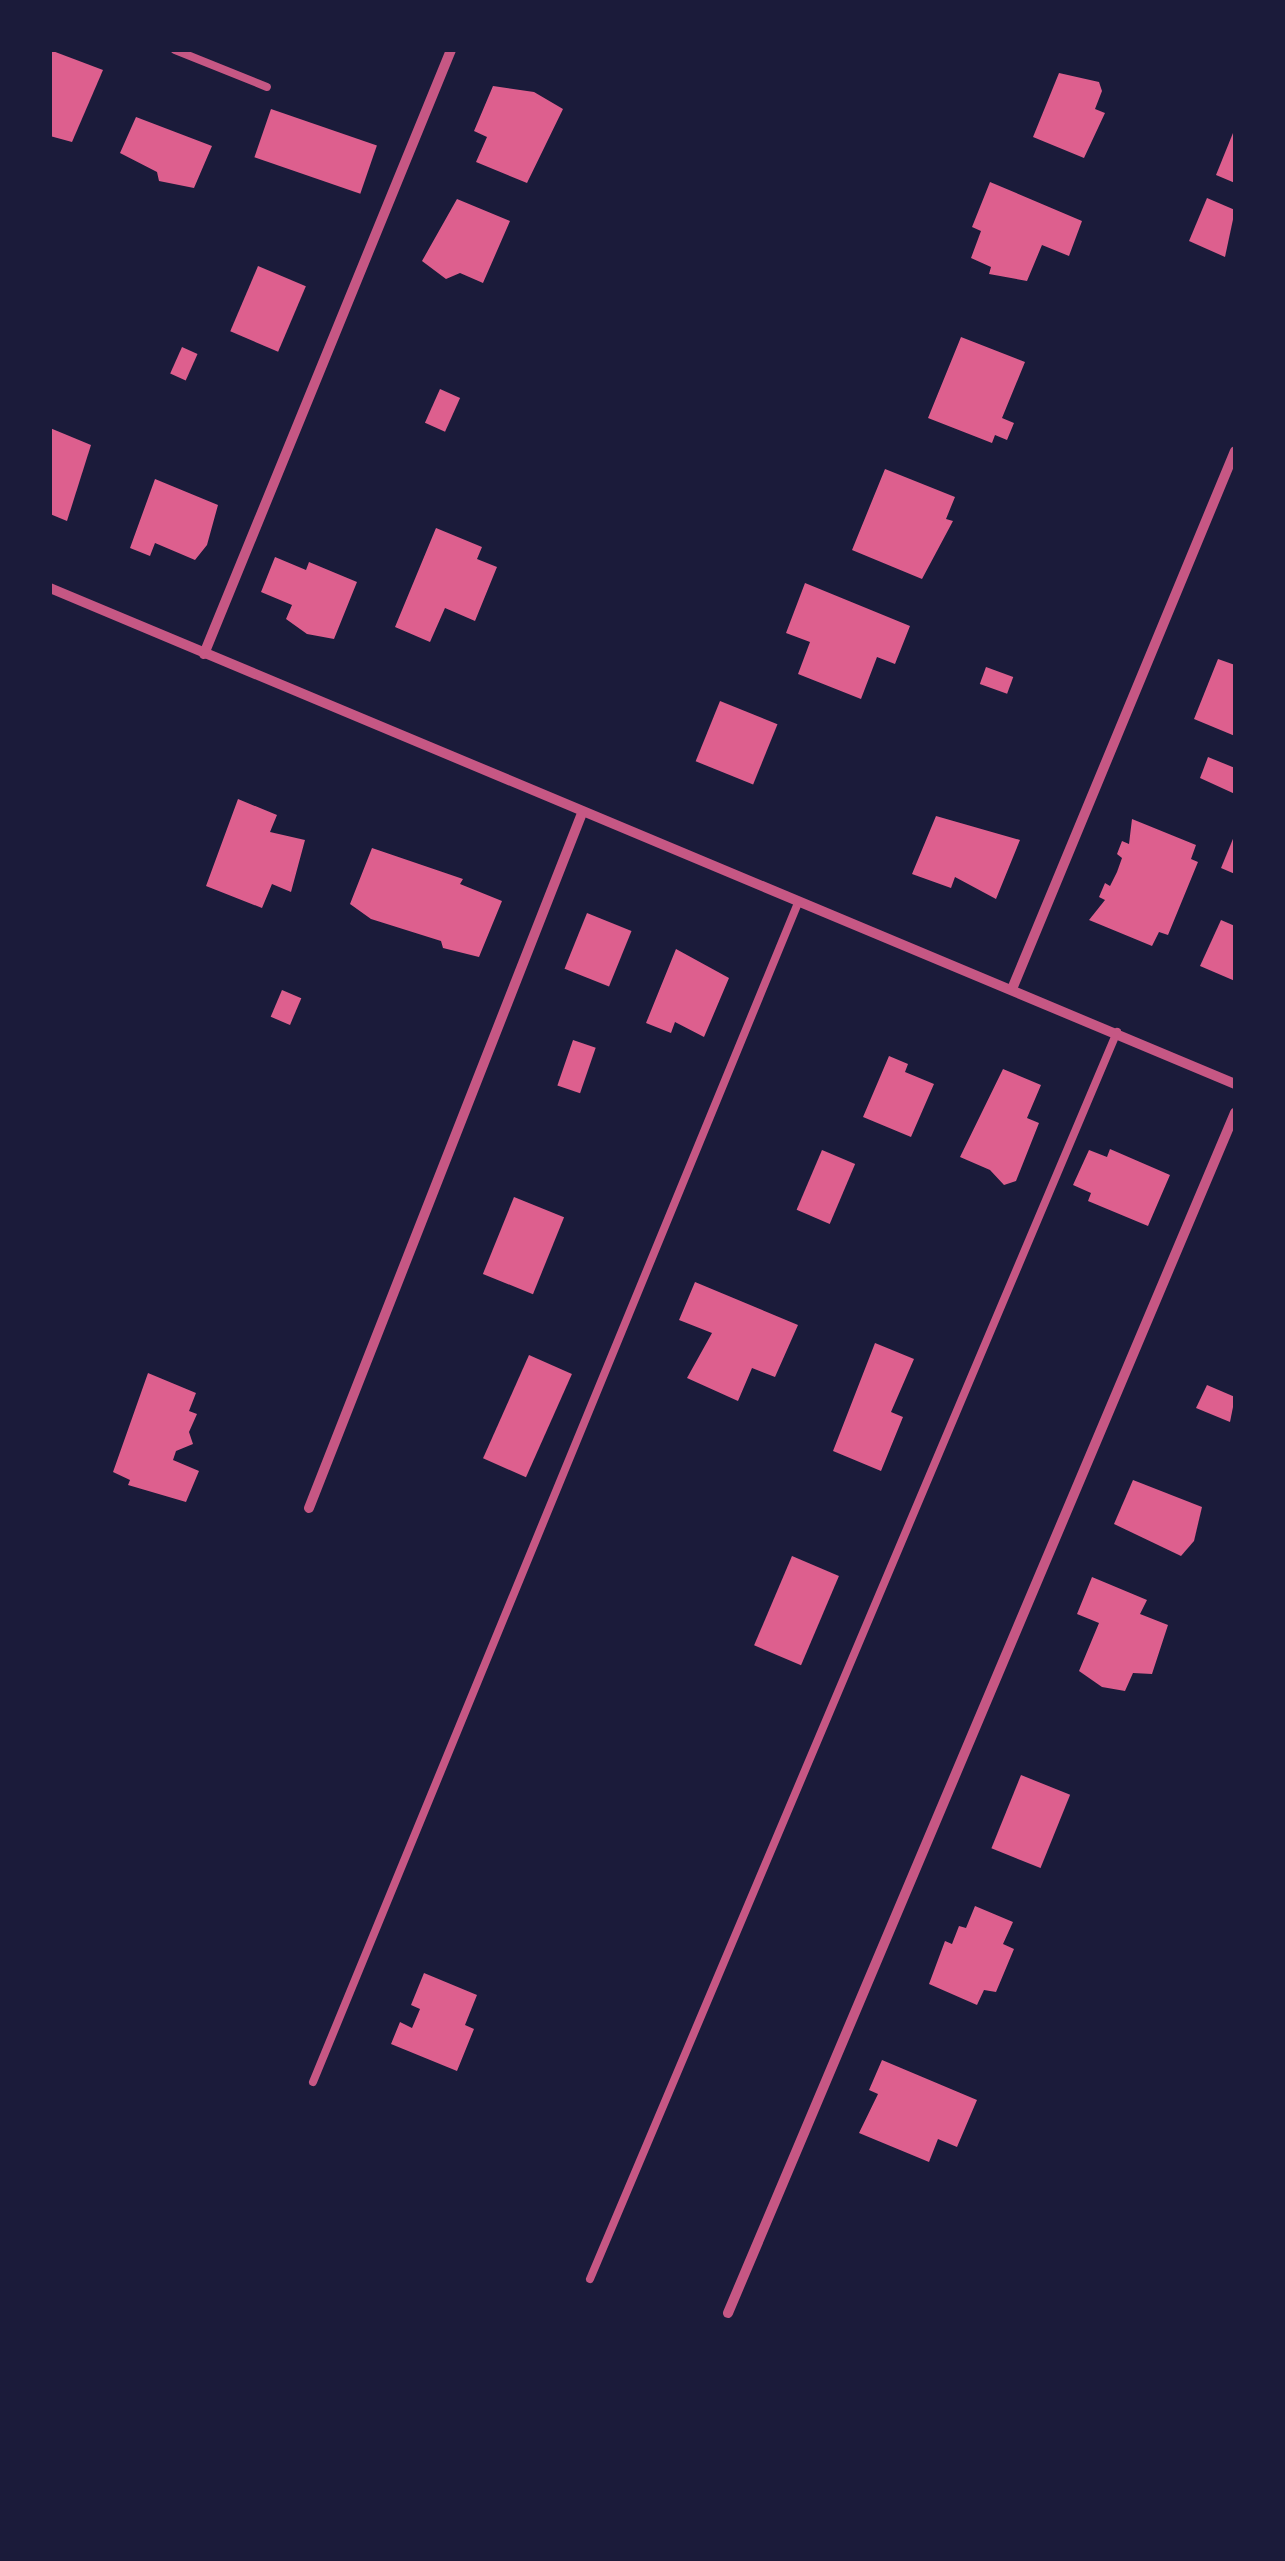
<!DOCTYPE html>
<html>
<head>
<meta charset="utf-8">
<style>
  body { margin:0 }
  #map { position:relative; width:1285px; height:2561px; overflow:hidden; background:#1b1b3a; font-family:"Nunito Sans",sans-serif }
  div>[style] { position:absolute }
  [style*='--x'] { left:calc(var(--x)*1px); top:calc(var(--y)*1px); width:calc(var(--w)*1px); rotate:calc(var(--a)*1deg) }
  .building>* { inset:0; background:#dd5f8e; transform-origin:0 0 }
  .service>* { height:8px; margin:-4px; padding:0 4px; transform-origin:4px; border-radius:4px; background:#c65784 }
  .minor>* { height:10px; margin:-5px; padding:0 5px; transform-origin:5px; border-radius:5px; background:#c65784 }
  span { translate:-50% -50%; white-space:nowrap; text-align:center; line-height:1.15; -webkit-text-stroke:8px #1b1b3a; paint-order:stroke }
  .frame { position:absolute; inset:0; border:52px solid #1b1b3a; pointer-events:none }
</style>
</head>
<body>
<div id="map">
  <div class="building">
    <div style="clip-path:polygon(50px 50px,103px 70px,72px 142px,50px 136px)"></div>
    <div style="clip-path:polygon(1059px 73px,1099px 82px,1102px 91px,1095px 109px,1105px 113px,1084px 158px,1033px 137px)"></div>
    <div style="clip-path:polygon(493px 86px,534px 92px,563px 109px,527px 183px,476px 162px,487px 137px,474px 131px)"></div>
    <div style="left:271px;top:109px;width:112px;height:51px;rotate:19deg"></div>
    <div style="clip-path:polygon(136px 117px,212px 146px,194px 188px,159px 181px,157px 172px,120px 153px)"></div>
    <div style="clip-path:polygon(1235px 128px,1235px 183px,1216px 175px)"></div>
    <div style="clip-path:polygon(990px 182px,1082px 221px,1069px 256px,1042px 245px,1027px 281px,989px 274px,991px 267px,971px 258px,981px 231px,972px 227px)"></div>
    <div style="clip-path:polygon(1207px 198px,1235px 210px,1225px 257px,1189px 241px)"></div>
    <div style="clip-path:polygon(457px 199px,510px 221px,483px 283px,460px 273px,446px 279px,422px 261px)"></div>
    <div style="left:258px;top:266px;width:52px;height:71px;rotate:23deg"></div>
    <div style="clip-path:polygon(961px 337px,1025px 362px,1002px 418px,1014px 423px,1007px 440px,995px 435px,992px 443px,928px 418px)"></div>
    <div style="left:182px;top:347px;width:17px;height:29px;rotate:24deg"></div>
    <div style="left:440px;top:389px;width:22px;height:37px;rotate:24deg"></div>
    <div style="clip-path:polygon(50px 428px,91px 445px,67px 521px,50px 514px)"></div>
    <div style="clip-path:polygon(885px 469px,955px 497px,946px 519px,953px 521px,922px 579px,852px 550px)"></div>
    <div style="clip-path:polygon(155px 479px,218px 505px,207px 545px,195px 560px,155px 543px,150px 556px,130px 548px)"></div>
    <div style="clip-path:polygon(436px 528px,482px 547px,477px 559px,497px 567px,475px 621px,445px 608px,430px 642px,395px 627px)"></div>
    <div style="clip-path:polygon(275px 557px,306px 570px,309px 562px,357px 582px,334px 639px,307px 634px,286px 619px,292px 605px,261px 592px)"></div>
    <div style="clip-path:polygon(805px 583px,910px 626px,895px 664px,877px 657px,861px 699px,798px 674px,810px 642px,786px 633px)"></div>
    <div style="clip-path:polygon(1218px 659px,1235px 665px,1235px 736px,1194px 719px)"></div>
    <div style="left:986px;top:667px;width:29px;height:18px;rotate:20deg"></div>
    <div style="left:720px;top:701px;width:62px;height:65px;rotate:22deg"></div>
    <div style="clip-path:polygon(1208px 757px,1235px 768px,1235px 794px,1200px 778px)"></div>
    <div style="clip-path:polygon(238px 799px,277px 815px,270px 832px,305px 840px,291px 892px,272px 884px,262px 908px,206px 886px)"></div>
    <div style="clip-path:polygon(936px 816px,1020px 840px,996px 899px,955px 877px,951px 888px,912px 874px)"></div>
    <div style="clip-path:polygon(1132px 819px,1196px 845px,1191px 859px,1198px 862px,1168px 935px,1159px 932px,1152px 946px,1089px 920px,1105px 900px,1099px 897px,1105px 883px,1110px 886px,1117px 872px,1122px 858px,1117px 854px,1122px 841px,1129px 844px)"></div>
    <div style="clip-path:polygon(1235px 834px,1235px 874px,1221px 868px)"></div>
    <div style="clip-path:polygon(372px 848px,463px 879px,460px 884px,502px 901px,479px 957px,443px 948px,441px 941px,371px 919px,350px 904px)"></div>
    <div style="left:587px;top:913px;width:48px;height:60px;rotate:22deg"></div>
    <div style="clip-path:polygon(1221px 920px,1235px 926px,1235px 981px,1200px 966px)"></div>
    <div style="clip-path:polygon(676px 949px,729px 978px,704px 1037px,675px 1022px,671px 1033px,646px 1023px)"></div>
    <div style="left:282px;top:990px;width:21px;height:29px;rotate:23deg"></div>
    <div style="left:573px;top:1040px;width:24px;height:48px;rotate:19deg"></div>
    <div style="clip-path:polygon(889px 1056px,908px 1064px,905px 1072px,934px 1084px,911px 1137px,863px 1117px)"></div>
    <div style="clip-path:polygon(1003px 1069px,1041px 1085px,1027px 1118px,1039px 1123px,1016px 1181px,1004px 1185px,990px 1170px,960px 1157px)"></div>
    <div style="clip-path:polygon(1110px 1149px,1170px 1175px,1148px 1226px,1088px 1201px,1091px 1193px,1073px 1185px,1089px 1150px,1107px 1157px)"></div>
    <div style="left:822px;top:1150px;width:36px;height:65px;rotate:23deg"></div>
    <div style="left:514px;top:1197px;width:54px;height:83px;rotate:22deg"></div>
    <div style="clip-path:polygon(695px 1282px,798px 1325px,775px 1377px,752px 1368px,738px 1401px,687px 1378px,712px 1333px,679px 1320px)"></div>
    <div style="clip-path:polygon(875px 1343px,914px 1359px,891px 1412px,903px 1417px,881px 1471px,833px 1451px)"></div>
    <div style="left:529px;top:1355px;width:47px;height:113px;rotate:24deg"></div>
    <div style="clip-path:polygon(148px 1373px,196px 1393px,189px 1411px,197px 1414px,189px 1432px,193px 1444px,176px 1451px,173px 1460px,199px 1471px,186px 1502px,128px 1485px,130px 1480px,113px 1472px)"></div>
    <div style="clip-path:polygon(1207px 1385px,1235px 1397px,1230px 1422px,1196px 1408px)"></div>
    <div style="clip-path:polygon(1133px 1480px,1202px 1507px,1194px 1541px,1181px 1556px,1114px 1524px)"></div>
    <div style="left:792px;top:1556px;width:51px;height:97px;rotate:23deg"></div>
    <div style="clip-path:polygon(1092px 1577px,1147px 1600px,1140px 1614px,1168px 1625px,1152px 1674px,1133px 1673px,1125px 1691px,1102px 1687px,1079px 1671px,1099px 1623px,1077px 1614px)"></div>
    <div style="left:1021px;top:1775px;width:53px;height:79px;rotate:22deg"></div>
    <div style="clip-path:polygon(975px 1906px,1013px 1922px,1003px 1944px,1014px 1949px,996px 1992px,984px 1990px,977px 2005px,929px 1984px,945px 1941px,952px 1944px,959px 1926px,966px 1928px)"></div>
    <div style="clip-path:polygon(424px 1973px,477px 1995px,465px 2025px,474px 2029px,457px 2071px,391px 2044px,400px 2022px,412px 2028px,420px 2009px,411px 2005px)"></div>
    <div style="clip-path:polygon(882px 2060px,977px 2100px,957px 2147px,938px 2139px,929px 2162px,859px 2133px,878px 2094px,869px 2090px)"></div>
  </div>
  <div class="service">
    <div style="--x:175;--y:50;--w:99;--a:21.9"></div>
    <div style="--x:313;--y:2082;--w:1275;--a:-67.64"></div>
    <div style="--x:590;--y:2279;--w:1354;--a:-67.09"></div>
  </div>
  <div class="minor">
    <div style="--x:50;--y:588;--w:1285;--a:22.71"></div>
    <div style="--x:204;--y:654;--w:653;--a:-67.76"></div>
    <div style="--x:1012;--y:989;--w:582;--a:-67.49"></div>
    <div style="--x:309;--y:1508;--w:747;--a:-68.55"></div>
    <div style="--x:728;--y:2313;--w:1303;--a:-67.1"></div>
  </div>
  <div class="frame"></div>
</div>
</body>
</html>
